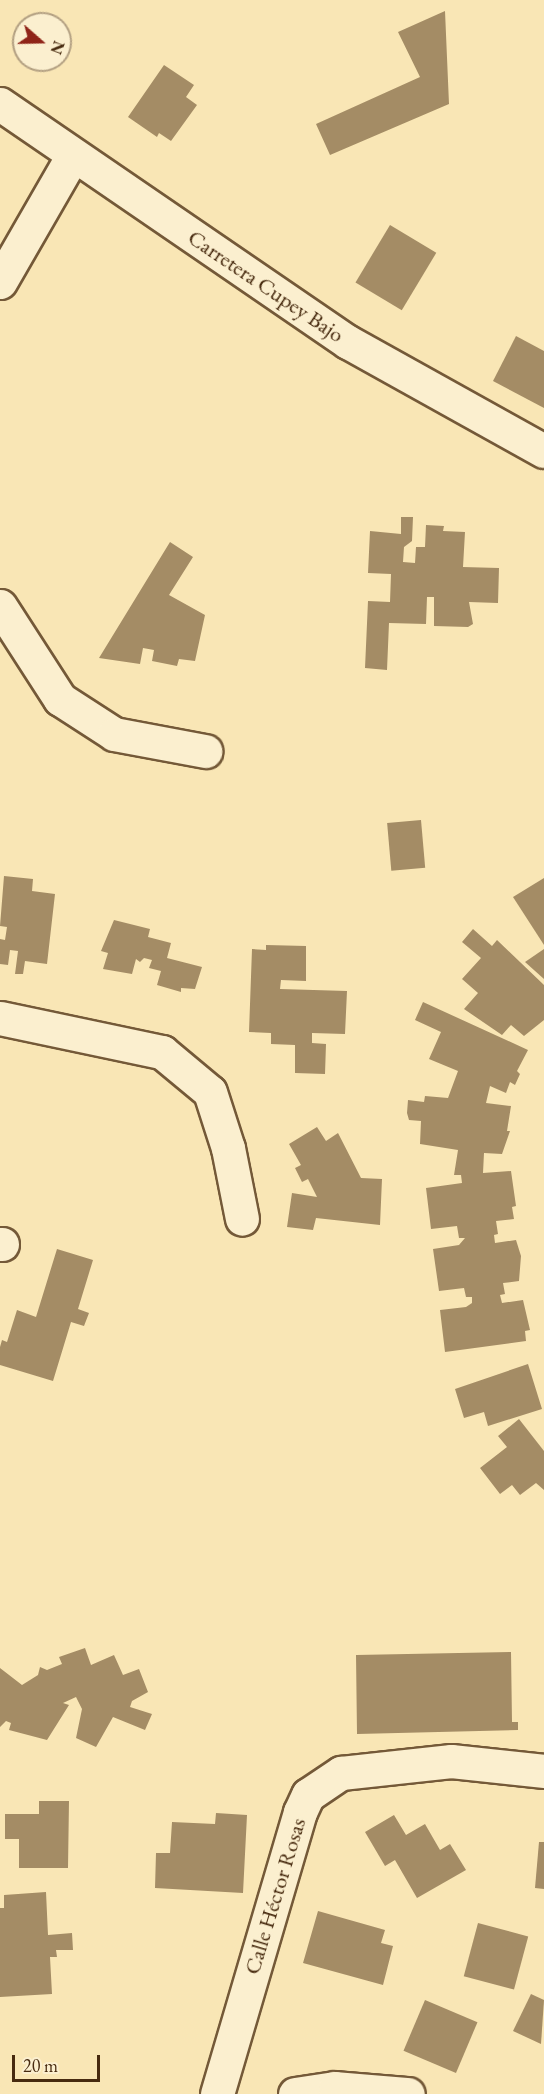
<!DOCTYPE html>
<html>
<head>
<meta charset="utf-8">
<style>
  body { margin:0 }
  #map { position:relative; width:544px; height:2094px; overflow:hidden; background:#f9e6b5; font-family:"EB Garamond",serif }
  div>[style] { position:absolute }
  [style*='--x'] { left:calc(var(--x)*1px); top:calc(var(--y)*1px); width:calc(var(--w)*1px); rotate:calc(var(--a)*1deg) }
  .building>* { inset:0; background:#a48c65; transform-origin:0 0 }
  .roads { filter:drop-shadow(2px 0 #745938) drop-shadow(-2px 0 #745938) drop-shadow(0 2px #745938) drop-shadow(0 -2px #745938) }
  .minor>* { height:33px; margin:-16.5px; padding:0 16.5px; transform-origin:16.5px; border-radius:16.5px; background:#fbefcf }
  .tertiary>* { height:33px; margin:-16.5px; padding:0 16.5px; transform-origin:16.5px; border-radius:16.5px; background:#fbefcf }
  span { translate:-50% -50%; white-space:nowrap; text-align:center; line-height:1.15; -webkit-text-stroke:4.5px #fbefcf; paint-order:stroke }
  .street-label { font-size:22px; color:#472a0f }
  .north { position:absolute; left:12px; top:12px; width:60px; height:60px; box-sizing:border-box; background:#fbefcf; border:2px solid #b3a082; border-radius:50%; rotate:110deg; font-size:16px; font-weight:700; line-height:24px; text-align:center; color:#472a0f }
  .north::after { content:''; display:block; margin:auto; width:21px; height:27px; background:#8f2418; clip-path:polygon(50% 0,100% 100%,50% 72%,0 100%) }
  .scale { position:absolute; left:12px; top:2055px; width:88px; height:27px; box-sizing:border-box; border:3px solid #472a0f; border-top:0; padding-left:8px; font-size:18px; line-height:21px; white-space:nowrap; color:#472a0f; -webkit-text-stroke:4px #fbefcf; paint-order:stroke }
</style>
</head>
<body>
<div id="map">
  <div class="building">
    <div style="clip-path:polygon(445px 11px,449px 104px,330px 155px,316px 124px,420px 77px,398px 32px)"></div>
    <div style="clip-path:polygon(164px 65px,194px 85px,186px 97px,197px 105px,171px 141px,159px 133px,157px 137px,128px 117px)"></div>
    <div style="left:390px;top:225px;width:54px;height:67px;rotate:31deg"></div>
    <div style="clip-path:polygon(516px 336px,544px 351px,544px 408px,493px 381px)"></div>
    <div style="clip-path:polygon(401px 517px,413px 517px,412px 541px,404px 547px,403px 562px,415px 563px,416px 547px,425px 547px,426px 525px,444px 526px,443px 531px,465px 532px,463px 567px,499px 568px,498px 603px,469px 602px,473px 624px,468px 627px,434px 626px,434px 597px,427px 597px,426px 624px,389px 623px,387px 670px,365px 668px,368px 601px,390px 602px,391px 574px,368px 573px,370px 531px,401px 534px)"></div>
    <div style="clip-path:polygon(170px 542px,193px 557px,169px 595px,205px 615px,195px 661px,179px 659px,177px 666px,152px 661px,154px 650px,143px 648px,140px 664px,99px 658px)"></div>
    <div style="left:421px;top:820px;width:48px;height:34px;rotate:85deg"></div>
    <div style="clip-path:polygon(4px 876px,33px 879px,32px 891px,55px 894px,47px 964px,25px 961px,23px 974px,15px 974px,18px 951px,10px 950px,8px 965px,0 964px,0 939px,5px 940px,7px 927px,0 926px)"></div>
    <div style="clip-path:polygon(544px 878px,544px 945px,513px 897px)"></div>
    <div style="clip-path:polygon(114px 920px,150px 929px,148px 937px,171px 943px,167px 958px,202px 967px,195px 989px,181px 988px,181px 992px,157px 985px,161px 971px,149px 968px,152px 960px,144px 958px,140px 962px,136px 959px,132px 974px,103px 969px,108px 953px,101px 951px)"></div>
    <div style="clip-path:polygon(473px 929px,492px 946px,497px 940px,544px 985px,544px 1020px,524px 1036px,511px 1025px,502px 1035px,464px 1009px,478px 993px,462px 979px,481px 958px,462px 942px)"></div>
    <div style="clip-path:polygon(266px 945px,306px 946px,306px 981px,281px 980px,280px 989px,347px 991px,345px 1034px,312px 1033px,312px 1043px,326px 1044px,325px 1074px,295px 1073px,295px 1045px,271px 1044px,271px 1033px,249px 1032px,252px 949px,266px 950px)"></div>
    <div style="clip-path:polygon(544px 949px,544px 979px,525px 962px)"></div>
    <div style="clip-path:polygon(423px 1002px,528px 1050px,517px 1071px,520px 1074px,515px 1085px,510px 1082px,506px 1093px,490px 1086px,486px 1103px,511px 1106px,507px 1131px,510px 1131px,502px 1154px,484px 1153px,483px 1173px,511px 1171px,516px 1206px,512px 1207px,514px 1219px,496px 1221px,498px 1234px,494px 1235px,495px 1243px,516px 1240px,521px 1256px,519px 1281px,503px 1283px,505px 1294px,500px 1295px,502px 1303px,523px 1300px,530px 1330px,525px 1331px,526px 1341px,445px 1352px,440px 1310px,466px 1307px,472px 1303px,472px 1297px,466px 1297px,464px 1288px,439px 1291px,433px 1249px,459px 1245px,465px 1238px,459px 1238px,457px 1226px,431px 1229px,426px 1188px,462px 1183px,461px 1175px,454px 1175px,458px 1150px,420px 1144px,421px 1121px,409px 1120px,407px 1113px,408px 1100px,424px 1102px,425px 1096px,448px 1098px,458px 1071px,429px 1059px,441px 1032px,415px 1020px)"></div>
    <div style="clip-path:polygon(317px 1127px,326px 1141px,338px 1133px,361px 1178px,382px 1179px,380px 1225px,316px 1218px,313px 1230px,287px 1227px,292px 1193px,317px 1197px,308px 1179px,302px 1182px,295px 1168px,301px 1165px,289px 1144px)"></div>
    <div style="clip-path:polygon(57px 1249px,93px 1260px,78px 1309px,89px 1313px,84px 1326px,71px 1322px,53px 1381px,0 1365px,0 1347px,2px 1340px,7px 1342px,17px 1310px,36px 1317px)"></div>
    <div style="clip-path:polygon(528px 1364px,542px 1409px,488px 1426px,484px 1412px,464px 1418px,455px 1389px)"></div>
    <div style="clip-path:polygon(519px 1419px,544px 1451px,544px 1490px,536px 1483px,520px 1495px,512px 1485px,500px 1494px,480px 1468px,507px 1447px,498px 1436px)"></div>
    <div style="clip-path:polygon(85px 1648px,91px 1665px,114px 1655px,123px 1675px,139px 1669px,148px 1692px,132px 1701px,130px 1707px,152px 1714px,145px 1730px,113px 1717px,96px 1747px,76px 1738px,82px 1709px,76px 1697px,63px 1703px,69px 1705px,47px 1740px,9px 1730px,11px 1723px,6px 1721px,0 1727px,0 1668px,22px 1685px,38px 1675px,40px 1667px,47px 1670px,62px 1664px,59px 1657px)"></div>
    <div style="clip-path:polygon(511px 1652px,512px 1722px,518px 1722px,518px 1730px,357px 1734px,356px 1655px)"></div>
    <div style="clip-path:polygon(39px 1801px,69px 1801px,68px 1868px,19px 1868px,19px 1839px,5px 1839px,5px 1814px,39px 1814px)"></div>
    <div style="clip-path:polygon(216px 1813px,247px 1815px,243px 1893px,155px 1888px,156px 1853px,170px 1853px,172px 1822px,215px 1824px)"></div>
    <div style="clip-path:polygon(394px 1815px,406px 1835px,425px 1824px,440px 1850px,450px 1844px,466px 1870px,417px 1898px,395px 1860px,385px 1866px,365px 1832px)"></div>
    <div style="clip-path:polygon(539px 1842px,544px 1842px,544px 1889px,535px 1888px)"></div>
    <div style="clip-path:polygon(46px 1892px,48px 1935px,72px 1933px,73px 1950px,56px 1950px,57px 1957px,50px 1957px,52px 1994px,0 1997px,0 1908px,4px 1908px,4px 1895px)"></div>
    <div style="clip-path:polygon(318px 1911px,385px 1930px,381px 1943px,393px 1946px,383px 1985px,303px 1963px)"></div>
    <div style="left:478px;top:1923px;width:52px;height:55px;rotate:15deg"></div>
    <div style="clip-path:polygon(531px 1994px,544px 2000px,541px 2044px,513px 2031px)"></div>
    <div style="left:425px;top:2000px;width:57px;height:55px;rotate:23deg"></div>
  </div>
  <div class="roads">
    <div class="minor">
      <div style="--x:0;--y:282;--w:146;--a:-60.1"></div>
      <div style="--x:0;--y:606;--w:111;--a:57.2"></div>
      <div style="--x:60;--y:699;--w:64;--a:32.9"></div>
      <div style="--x:114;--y:734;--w:93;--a:10.6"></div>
      <div style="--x:0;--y:1018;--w:166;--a:11.9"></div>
      <div style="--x:162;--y:1052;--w:62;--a:39.8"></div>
      <div style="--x:210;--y:1092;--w:59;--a:72.2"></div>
      <div style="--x:228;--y:1148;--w:72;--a:78.8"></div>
      <div style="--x:0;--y:1244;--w:2;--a:0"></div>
      <div style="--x:217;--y:2094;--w:294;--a:-73.6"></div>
      <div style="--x:300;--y:1812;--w:19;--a:-65"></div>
      <div style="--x:308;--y:1795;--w:40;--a:-34"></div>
      <div style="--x:341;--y:1773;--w:111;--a:-6.2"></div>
      <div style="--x:451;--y:1761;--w:94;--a:6.1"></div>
      <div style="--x:295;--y:2094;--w:40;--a:-8.5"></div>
      <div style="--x:335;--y:2088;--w:73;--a:4.7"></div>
    </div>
    <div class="tertiary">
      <div style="--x:0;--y:104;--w:422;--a:34.4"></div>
      <div style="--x:348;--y:342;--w:224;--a:29.1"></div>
    </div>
  </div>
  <div class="street-label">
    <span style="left:266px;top:286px;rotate:34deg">Carretera Cupey Bajo</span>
    <span style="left:275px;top:1896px;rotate:-73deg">Calle Héctor Rosas</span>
  </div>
  <div class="north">N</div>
  <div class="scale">20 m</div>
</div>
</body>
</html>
